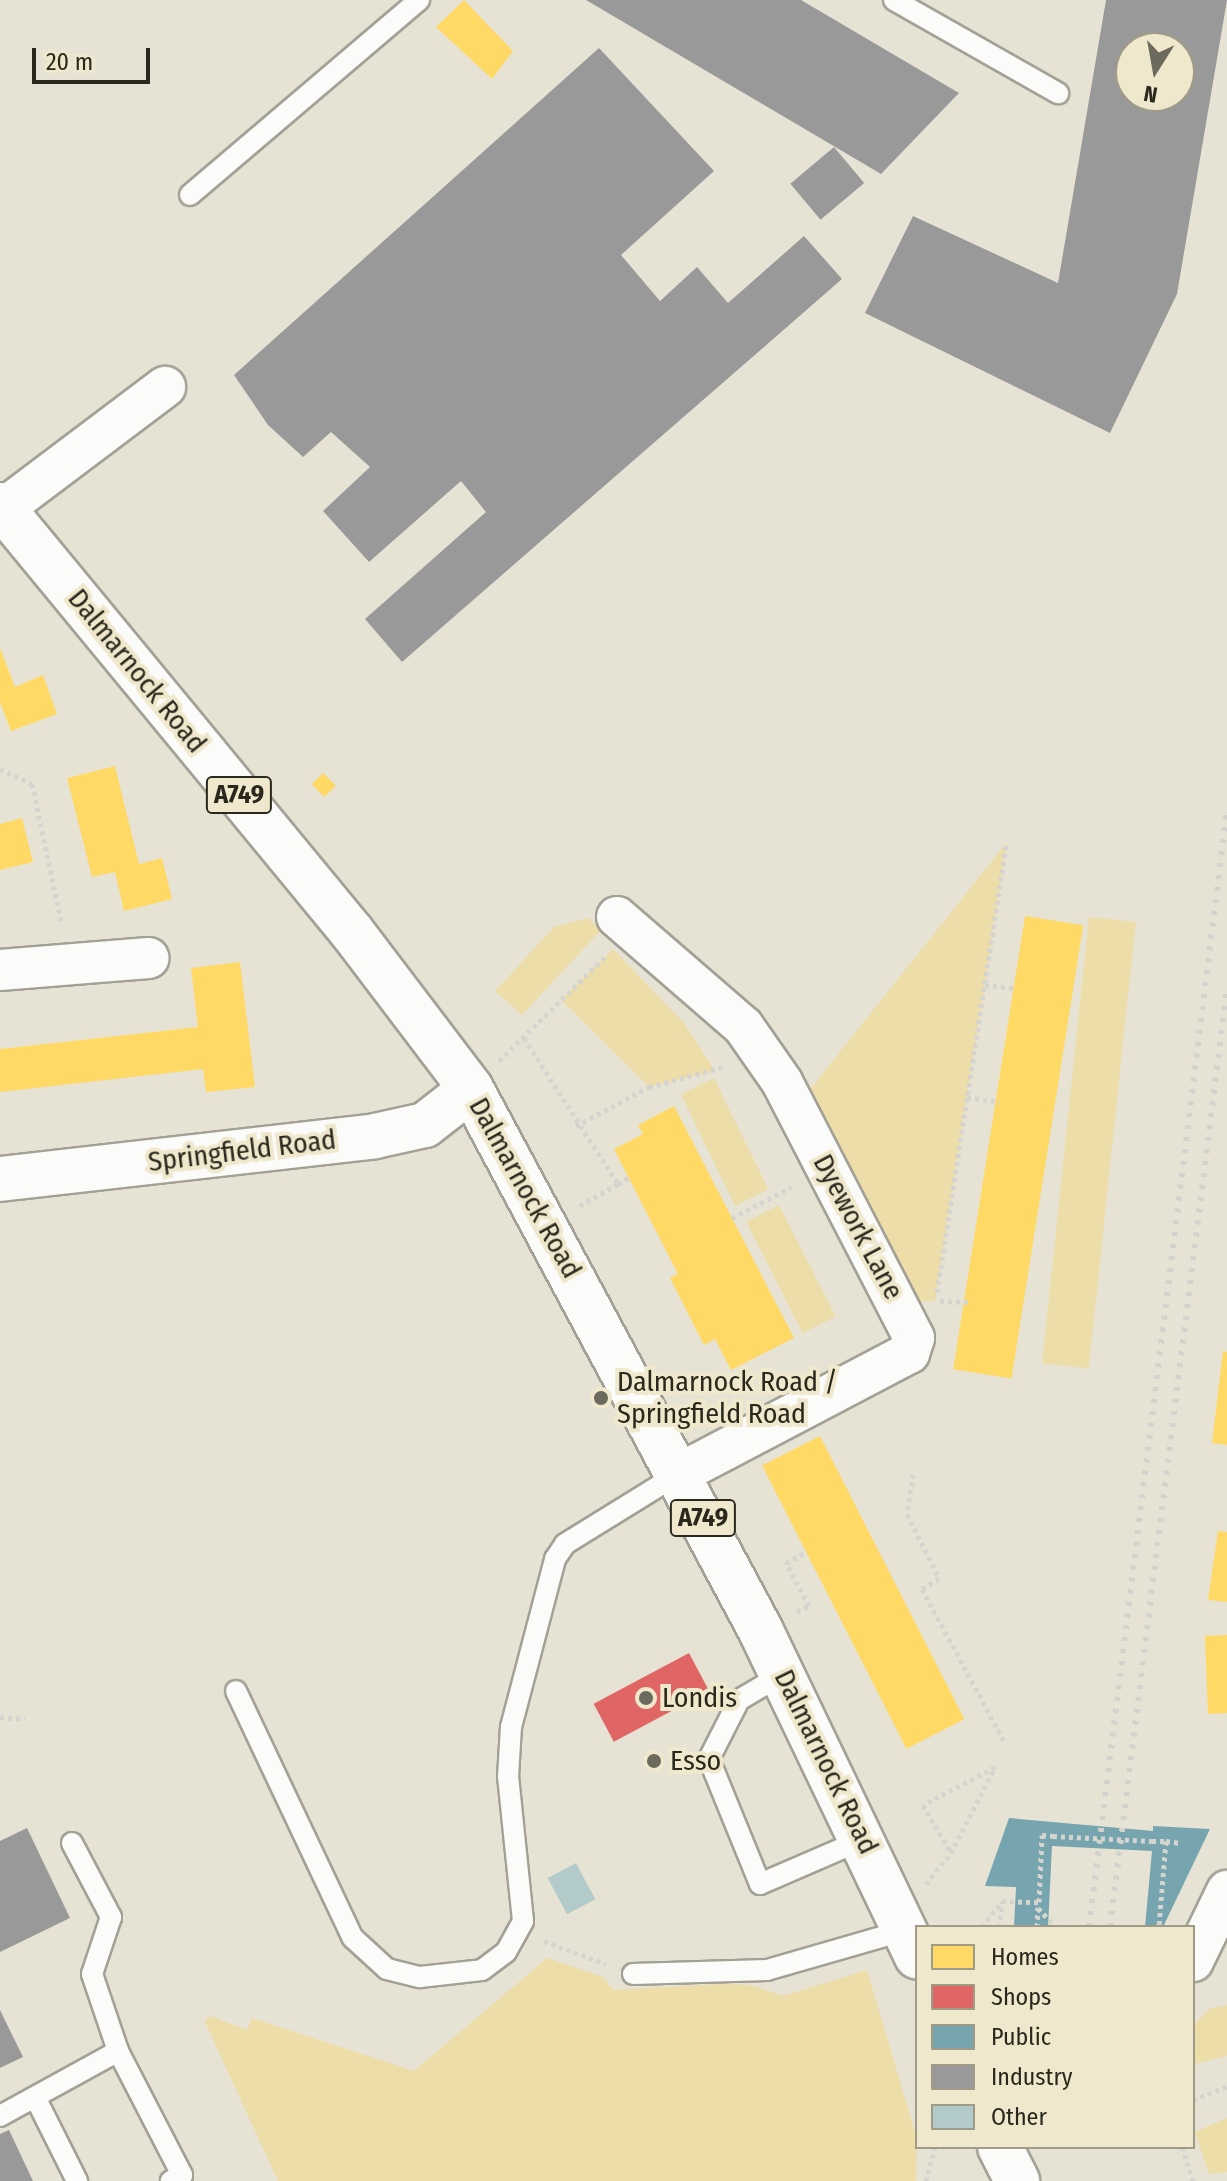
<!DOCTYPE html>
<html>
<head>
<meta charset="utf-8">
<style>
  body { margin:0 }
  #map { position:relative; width:1227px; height:2181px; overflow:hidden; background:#e7e3d4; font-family:"Fira Sans Condensed",sans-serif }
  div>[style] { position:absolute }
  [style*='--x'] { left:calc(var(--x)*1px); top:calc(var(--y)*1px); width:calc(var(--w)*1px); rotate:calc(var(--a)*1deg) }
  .green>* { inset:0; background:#ecdda9; transform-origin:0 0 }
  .homes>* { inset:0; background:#ffd966; transform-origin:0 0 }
  .shops>* { inset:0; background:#e06666; transform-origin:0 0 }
  .public>* { inset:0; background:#76a5af }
  .industry>* { inset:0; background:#999; transform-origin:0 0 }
  .building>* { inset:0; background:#b2caca; transform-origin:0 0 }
  .path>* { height:5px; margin-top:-2.5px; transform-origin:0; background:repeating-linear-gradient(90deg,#d5d4cf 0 4px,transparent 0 8px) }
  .roads { filter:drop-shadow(2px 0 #a3a095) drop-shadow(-2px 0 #a3a095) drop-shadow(0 2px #a3a095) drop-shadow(0 -2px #a3a095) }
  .lane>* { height:20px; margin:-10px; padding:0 10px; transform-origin:10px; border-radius:10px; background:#fbfbf9 }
  .street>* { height:40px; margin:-20px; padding:0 20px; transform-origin:20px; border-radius:20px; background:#fbfbf9 }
  .secondary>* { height:44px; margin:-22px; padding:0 22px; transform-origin:22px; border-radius:22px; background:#fbfbf9 }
  .primary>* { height:44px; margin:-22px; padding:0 22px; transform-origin:22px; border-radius:22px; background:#fbfbf9 }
  .rail>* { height:6px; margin-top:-3px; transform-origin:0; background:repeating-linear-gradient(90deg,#d3d2cd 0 4px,transparent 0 12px) }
  .path-bridge>* { height:5px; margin-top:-2.5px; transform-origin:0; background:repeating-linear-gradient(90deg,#d5d4cf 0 4px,transparent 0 8px) }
  .dots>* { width:22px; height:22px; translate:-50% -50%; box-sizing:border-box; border:4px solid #efe8cc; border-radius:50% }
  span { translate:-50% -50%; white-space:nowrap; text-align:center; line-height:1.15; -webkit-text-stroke:8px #efe8cc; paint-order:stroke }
  .shield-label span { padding:2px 6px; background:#efe8cc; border:2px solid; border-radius:6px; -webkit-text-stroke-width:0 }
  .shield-label { font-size:26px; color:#2a271d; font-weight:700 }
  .street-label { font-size:28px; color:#2a271d }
  .poi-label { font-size:28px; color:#2a271d }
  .left { translate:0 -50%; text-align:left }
  .legend { position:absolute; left:915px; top:1925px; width:280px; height:224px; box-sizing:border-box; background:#efe8cc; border:2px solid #a09b86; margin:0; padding:10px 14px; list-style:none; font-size:24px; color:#2a271d }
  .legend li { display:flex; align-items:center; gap:16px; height:40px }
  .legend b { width:40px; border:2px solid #a09b86 }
  .north { position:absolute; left:1115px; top:32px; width:80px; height:80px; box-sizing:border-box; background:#efe8cc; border:2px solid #a09b86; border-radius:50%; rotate:191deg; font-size:22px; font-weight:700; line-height:32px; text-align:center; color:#2a271d }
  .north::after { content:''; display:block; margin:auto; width:28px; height:36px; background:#6c695d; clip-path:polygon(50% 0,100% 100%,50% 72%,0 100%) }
  .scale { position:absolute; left:32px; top:48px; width:118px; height:36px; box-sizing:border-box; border:4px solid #2a271d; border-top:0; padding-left:10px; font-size:24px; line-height:28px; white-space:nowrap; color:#2a271d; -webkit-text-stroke:6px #efe8cc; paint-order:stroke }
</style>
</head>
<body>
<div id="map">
  <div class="green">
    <div style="clip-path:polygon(1007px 842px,935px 1301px,899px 1301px,796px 1107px)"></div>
    <div style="left:1089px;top:917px;width:47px;height:449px;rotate:6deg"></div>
    <div style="clip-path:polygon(588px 918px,601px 930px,522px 1015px,495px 991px,554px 927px)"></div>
    <div style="clip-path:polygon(613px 949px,684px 1023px,715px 1071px,649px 1087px,561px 1000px)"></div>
    <div style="left:714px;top:1078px;width:124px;height:37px;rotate:64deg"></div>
    <div style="left:779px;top:1205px;width:125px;height:37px;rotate:63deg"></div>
    <div style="clip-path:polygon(547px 1958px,603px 1977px,613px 1990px,721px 1984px,751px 1985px,783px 1996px,867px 1970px,917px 2139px,916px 2181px,278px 2181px,204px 2020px,211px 2016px,247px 2030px,252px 2018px,414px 2071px)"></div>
    <div style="clip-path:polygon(1227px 2005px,1227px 2056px,1194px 2064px,1193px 2026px,1209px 2009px)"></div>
    <div style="clip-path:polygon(1227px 2118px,1227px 2172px,1209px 2174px,1195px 2132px)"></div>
  </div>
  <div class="homes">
    <div style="clip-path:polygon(464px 0,513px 51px,492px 79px,436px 27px)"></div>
    <div style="clip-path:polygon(0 648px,15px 687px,43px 675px,57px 714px,11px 731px,0 702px)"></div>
    <div style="clip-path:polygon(115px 766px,139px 864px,162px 858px,172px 899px,124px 911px,115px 872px,92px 877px,67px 778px)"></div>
    <div style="left:323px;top:773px;width:18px;height:16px;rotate:45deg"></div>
    <div style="clip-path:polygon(22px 818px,33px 862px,0 870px,0 824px)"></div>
    <div style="left:1025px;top:916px;width:59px;height:459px;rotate:9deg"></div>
    <div style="clip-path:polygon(240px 962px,255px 1087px,206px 1092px,203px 1069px,0 1092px,0 1049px,198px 1027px,191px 968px)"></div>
    <div style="clip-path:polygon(674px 1106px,794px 1338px,731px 1370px,715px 1339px,704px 1345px,670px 1278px,678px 1274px,614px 1149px,643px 1134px,638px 1125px)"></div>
    <div style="clip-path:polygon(1223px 1351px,1227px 1352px,1227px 1445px,1212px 1443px)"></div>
    <div style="left:820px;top:1436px;width:318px;height:65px;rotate:63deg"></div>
    <div style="clip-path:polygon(1218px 1531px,1227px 1532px,1227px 1602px,1208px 1600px)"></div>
    <div style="clip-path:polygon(1227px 1635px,1227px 1713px,1208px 1714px,1205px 1636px)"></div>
  </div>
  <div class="shops">
    <div style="left:689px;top:1653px;width:43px;height:108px;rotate:62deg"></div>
  </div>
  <div class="public">
    <div style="clip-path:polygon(1009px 1818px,1153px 1831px,1153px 1826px,1210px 1829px,1163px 1927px,1145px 1927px,1152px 1851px,1052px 1846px,1048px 1927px,1014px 1927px,1016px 1887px,985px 1886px)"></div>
  </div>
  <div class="industry">
    <div style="clip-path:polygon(586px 0,801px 0,959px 93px,881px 174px)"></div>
    <div style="clip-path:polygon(evenodd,1106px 0,1227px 0,1177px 294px,1110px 433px,865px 313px,913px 216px,1058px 283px,1106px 0,1131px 48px,1179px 48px,1179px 96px,1131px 96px,1131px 48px)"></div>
    <div style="clip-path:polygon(599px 48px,714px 171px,621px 255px,660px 301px,697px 267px,728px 303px,804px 236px,842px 279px,402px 662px,365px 619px,486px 512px,461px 481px,369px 562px,323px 511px,370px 467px,331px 432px,303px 457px,268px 425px,234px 375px)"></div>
    <div style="left:834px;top:147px;width:47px;height:57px;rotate:50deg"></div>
    <div style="clip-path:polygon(27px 1828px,70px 1918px,0 1952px,0 1841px)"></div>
    <div style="clip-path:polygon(0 2010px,23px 2057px,0 2068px)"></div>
    <div style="clip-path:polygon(9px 2130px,33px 2181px,0 2181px,0 2134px)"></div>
  </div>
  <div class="building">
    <div style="left:576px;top:1863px;width:41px;height:32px;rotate:62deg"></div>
  </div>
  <div class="path">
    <div style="--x:0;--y:769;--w:35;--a:25"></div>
    <div style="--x:32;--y:784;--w:144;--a:78"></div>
    <div style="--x:985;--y:985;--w:31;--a:6"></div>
    <div style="--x:524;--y:1038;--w:174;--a:57.2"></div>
    <div style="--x:618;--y:1184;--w:45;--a:150.6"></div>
    <div style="--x:499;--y:1061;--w:150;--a:-44.5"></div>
    <div style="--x:967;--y:1097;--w:33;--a:9"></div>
    <div style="--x:576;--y:1126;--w:83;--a:-28.1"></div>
    <div style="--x:649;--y:1087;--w:77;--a:-15.1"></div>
    <div style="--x:618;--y:1184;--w:12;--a:-31"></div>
    <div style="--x:732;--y:1218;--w:67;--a:-27.7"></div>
    <div style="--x:937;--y:1292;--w:455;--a:-81.2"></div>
    <div style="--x:940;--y:1301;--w:32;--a:2"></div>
    <div style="--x:913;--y:1474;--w:40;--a:98.5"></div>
    <div style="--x:907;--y:1514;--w:72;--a:63.4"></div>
    <div style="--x:939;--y:1578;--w:20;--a:147"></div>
    <div style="--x:922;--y:1589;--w:173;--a:61.7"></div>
    <div style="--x:797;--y:1612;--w:13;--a:-27"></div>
    <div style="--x:809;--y:1606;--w:49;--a:-118.1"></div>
    <div style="--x:786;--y:1563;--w:21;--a:-28"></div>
    <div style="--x:0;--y:1717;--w:25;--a:5"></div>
    <div style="--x:1152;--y:1841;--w:14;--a:0"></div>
    <div style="--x:1166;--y:1841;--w:86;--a:94.7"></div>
    <div style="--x:1166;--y:1841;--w:14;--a:8"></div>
    <div style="--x:926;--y:1884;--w:40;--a:-51"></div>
    <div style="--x:951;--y:1853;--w:97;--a:-62.9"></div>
    <div style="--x:995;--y:1767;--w:81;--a:152.2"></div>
    <div style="--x:923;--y:1805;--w:56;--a:59.7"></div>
    <div style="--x:1038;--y:1908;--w:26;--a:47"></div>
    <div style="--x:982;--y:1927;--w:29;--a:-52"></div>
    <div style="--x:999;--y:1927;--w:26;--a:-83"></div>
    <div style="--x:1002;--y:1901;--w:37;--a:2"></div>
    <div style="--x:1039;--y:1902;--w:67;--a:-87.4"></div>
    <div style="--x:1042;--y:1835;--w:11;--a:5"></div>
    <div style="--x:1037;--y:1927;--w:20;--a:-87"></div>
    <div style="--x:544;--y:1941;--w:66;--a:20.4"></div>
    <div style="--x:1193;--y:2100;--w:37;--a:-22"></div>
    <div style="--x:1182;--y:2147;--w:36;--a:72"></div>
    <div style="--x:926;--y:2181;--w:35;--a:-75"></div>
  </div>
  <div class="roads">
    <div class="lane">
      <div style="--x:894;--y:0;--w:189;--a:29.6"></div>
      <div style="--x:190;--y:195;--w:301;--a:-40.4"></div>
      <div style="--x:783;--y:1674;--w:51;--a:149.4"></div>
      <div style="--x:739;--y:1700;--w:66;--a:117"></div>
      <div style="--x:709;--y:1759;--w:135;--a:67.8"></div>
      <div style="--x:760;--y:1884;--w:113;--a:-23.4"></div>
      <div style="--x:236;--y:1691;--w:273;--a:64.7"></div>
      <div style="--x:353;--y:1938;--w:46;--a:42.4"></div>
      <div style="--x:387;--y:1969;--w:34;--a:14"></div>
      <div style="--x:420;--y:1977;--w:62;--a:-6.4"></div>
      <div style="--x:482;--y:1970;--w:30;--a:-37"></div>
      <div style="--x:506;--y:1952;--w:35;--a:-61"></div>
      <div style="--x:523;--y:1921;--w:145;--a:-95.9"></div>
      <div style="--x:508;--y:1777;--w:50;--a:-86.6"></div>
      <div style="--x:511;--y:1727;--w:174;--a:-75.3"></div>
      <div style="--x:555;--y:1559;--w:18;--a:-56"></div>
      <div style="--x:565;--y:1544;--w:135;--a:-31.7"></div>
      <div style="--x:72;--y:1843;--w:84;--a:62.2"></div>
      <div style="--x:111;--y:1917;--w:60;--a:108.4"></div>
      <div style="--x:92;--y:1974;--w:81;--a:71.3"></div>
      <div style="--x:118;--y:2051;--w:140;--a:62.7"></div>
      <div style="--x:182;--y:2175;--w:13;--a:151"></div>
      <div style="--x:633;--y:1974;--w:134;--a:-1.7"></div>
      <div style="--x:767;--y:1970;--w:145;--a:-16.1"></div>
      <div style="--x:36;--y:2099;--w:92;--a:63.4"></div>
      <div style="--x:0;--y:2116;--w:135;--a:-28.8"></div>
    </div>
    <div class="street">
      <div style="--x:3;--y:509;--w:203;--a:-37"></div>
      <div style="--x:617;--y:917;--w:167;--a:40.9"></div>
      <div style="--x:743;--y:1026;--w:68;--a:55.1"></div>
      <div style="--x:782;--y:1082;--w:288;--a:62.7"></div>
      <div style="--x:914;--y:1338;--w:16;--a:108"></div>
      <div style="--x:909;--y:1353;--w:259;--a:152.3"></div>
      <div style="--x:0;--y:970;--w:149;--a:-4.6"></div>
      <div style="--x:1193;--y:1961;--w:78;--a:-64.1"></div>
    </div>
    <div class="secondary">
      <div style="--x:0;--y:1179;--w:377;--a:-6.5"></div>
      <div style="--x:375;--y:1136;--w:51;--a:-12.4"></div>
      <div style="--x:425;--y:1125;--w:58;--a:-38"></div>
    </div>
    <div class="primary">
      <div style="--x:0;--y:505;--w:553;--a:50.5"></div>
      <div style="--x:352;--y:932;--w:197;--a:52.8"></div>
      <div style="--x:471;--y:1089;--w:615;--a:61.85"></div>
      <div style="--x:761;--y:1631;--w:361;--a:64.4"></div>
      <div style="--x:1000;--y:2147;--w:38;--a:63"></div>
    </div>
  </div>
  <div class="rail">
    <div style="--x:1089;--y:1927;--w:1126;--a:-82.96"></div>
    <div style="--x:1110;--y:1927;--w:946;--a:-82.9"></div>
  </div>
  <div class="path-bridge">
    <div style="--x:1053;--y:1836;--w:99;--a:2.9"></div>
  </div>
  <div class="dots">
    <div style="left:601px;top:1398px;background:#6c695d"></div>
    <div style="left:646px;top:1698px;background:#6c695d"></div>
    <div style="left:654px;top:1761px;background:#6c695d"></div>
  </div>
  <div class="shield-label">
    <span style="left:239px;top:795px">A749</span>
    <span style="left:703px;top:1518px">A749</span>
  </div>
  <div class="street-label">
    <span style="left:137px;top:671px;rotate:51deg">Dalmarnock Road</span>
    <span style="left:242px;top:1151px;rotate:-7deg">Springfield Road</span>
    <span style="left:525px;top:1188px;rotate:61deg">Dalmarnock Road</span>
    <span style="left:858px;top:1227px;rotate:62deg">Dyework Lane</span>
    <span style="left:826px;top:1762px;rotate:64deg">Dalmarnock Road</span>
  </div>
  <div class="poi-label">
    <span class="left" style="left:617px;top:1398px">Dalmarnock Road /<br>Springfield Road</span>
    <span class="left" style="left:662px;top:1698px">Londis</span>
    <span class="left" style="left:670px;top:1761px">Esso</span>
  </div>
  <ul class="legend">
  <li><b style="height:22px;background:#ffd966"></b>Homes</li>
  <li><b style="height:22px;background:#e06666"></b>Shops</li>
  <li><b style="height:22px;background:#76a5af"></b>Public</li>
  <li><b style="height:22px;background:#999"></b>Industry</li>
  <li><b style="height:22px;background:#b2caca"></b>Other</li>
  </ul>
  <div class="north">N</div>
  <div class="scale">20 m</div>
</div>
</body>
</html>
